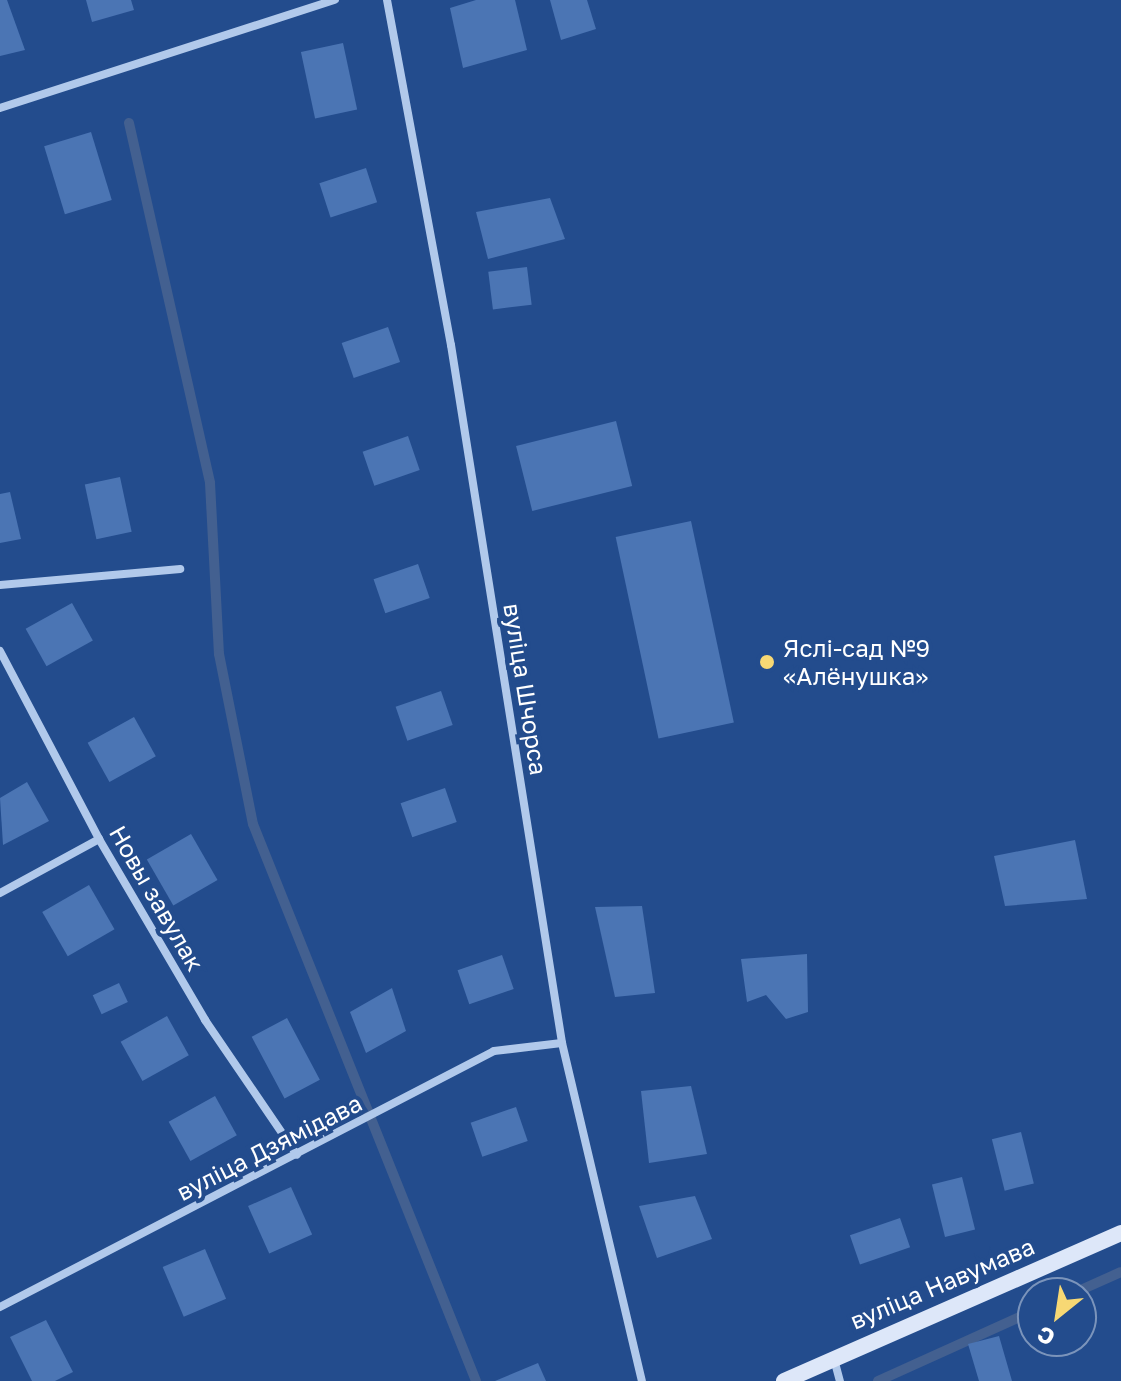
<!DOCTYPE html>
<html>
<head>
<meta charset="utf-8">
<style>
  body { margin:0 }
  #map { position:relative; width:1121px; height:1381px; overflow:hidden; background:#234c8d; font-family:"Golos Text",sans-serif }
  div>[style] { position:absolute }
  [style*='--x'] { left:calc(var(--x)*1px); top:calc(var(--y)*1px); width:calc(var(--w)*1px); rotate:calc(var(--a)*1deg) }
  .stream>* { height:10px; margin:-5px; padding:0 5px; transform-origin:5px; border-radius:5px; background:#436090 }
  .building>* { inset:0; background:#4b75b4; transform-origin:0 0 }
  .street>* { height:8px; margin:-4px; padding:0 4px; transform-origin:4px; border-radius:4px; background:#b1c9eb }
  .secondary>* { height:16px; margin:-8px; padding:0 8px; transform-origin:8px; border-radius:8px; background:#dde7f9 }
  .dots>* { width:22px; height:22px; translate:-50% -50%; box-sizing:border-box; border:4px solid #234c8d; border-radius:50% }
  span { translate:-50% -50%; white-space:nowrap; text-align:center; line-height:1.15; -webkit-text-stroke:8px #234c8d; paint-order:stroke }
  .poi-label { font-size:24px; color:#fff }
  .left { translate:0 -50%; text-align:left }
  .street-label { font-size:24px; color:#fff }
  .north { position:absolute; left:1017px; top:1277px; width:80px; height:80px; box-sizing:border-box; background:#234c8d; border:2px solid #7b94bb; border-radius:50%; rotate:210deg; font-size:22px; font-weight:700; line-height:32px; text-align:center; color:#fff }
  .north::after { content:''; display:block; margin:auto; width:28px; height:36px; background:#f7d874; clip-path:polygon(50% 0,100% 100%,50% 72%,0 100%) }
</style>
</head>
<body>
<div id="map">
  <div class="stream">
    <div style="--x:129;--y:123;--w:369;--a:77.3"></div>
    <div style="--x:210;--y:483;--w:171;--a:87"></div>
    <div style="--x:219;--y:654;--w:173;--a:78.7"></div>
    <div style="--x:253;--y:824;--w:600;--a:68.18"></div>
    <div style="--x:1074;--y:1293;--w:51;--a:-24.1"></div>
    <div style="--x:878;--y:1381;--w:170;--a:-24.3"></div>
  </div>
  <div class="building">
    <div style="clip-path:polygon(0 0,7px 0,25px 50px,0 56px)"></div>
    <div style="clip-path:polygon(86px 0,131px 0,134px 10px,92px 22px)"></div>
    <div style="clip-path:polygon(476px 0,515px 0,527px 50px,463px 68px,450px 8px)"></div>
    <div style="clip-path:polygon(550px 0,587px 0,596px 29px,561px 40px)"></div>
    <div style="left:343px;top:43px;width:68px;height:43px;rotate:78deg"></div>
    <div style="left:91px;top:132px;width:71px;height:49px;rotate:73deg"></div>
    <div style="left:366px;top:168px;width:36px;height:49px;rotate:72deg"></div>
    <div style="clip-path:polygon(550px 198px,565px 239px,488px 259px,476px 212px)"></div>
    <div style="left:527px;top:267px;width:38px;height:39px;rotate:83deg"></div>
    <div style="left:388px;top:327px;width:37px;height:49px;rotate:71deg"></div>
    <div style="left:616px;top:421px;width:67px;height:103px;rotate:76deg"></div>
    <div style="left:408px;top:436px;width:36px;height:48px;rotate:71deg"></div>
    <div style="left:120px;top:477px;width:56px;height:36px;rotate:78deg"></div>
    <div style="clip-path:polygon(10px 492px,21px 539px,0 543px,0 494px)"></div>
    <div style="left:691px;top:521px;width:206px;height:77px;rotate:78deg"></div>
    <div style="left:418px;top:564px;width:36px;height:47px;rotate:71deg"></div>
    <div style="left:72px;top:603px;width:43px;height:53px;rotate:61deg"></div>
    <div style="left:441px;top:691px;width:36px;height:48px;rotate:71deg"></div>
    <div style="left:134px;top:717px;width:45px;height:53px;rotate:61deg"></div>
    <div style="clip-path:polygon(27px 782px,49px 821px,3px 845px,0 798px)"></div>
    <div style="left:445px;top:788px;width:36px;height:47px;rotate:71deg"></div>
    <div style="left:191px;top:834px;width:53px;height:51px;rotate:60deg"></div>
    <div style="clip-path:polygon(1075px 840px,1087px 899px,1005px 906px,994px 856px)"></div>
    <div style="left:89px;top:885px;width:51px;height:54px;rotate:60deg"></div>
    <div style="clip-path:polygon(642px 906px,655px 993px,615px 997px,595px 907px)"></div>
    <div style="clip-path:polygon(807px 954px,808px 1012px,786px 1019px,766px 995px,747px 1002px,741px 959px)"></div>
    <div style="left:502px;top:955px;width:36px;height:47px;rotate:71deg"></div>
    <div style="left:119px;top:983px;width:21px;height:29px;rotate:65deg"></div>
    <div style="clip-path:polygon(392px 988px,406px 1031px,366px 1053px,350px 1012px)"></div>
    <div style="left:167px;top:1016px;width:45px;height:53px;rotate:61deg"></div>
    <div style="left:287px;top:1018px;width:70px;height:40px;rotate:62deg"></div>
    <div style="clip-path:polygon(691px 1086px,707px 1154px,649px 1163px,641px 1091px)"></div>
    <div style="left:215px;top:1096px;width:45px;height:53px;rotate:61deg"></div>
    <div style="left:516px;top:1107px;width:36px;height:48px;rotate:71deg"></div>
    <div style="left:1021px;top:1132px;width:53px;height:30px;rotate:76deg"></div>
    <div style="left:962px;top:1177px;width:54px;height:31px;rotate:76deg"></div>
    <div style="left:291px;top:1187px;width:52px;height:47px;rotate:66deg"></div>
    <div style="clip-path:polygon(695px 1196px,712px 1239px,657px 1258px,639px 1206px)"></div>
    <div style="left:900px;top:1218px;width:31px;height:53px;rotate:71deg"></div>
    <div style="left:205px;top:1249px;width:54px;height:46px;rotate:67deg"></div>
    <div style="clip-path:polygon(46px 1320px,73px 1372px,55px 1381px,32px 1381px,10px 1337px)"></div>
    <div style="clip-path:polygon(999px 1336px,1012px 1381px,979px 1381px,968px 1344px)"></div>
    <div style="clip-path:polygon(538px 1363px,546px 1381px,495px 1381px)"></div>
  </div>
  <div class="street">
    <div style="--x:387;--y:0;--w:351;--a:79.5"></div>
    <div style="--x:451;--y:345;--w:707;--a:80.96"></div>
    <div style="--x:562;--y:1043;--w:347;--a:76.7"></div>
    <div style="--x:0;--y:108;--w:352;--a:-17.9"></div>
    <div style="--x:0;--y:585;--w:181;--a:-5.1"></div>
    <div style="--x:0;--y:651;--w:212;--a:62.2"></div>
    <div style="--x:99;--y:839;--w:210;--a:59.6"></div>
    <div style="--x:205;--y:1020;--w:163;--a:55.7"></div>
    <div style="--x:0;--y:893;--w:113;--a:-28.6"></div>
    <div style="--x:0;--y:1307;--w:556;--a:-27.39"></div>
    <div style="--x:494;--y:1051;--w:68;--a:-6.7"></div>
    <div style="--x:834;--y:1359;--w:23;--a:75"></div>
  </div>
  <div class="secondary">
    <div style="--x:784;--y:1381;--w:368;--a:-23.7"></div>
  </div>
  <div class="dots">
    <div style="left:767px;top:662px;background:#f7d874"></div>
  </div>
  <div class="poi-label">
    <span class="left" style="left:783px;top:662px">Яслі-сад №9<br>«Алёнушка»</span>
  </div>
  <div class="street-label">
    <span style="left:526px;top:689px;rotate:81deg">вуліца Шчорса</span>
    <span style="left:157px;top:898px;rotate:60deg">Новы завулак</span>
    <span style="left:269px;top:1147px;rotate:-27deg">вуліца Дзямідава</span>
    <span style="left:942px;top:1283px;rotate:-23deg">вуліца Навумава</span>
  </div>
  <div class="north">С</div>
</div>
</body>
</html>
